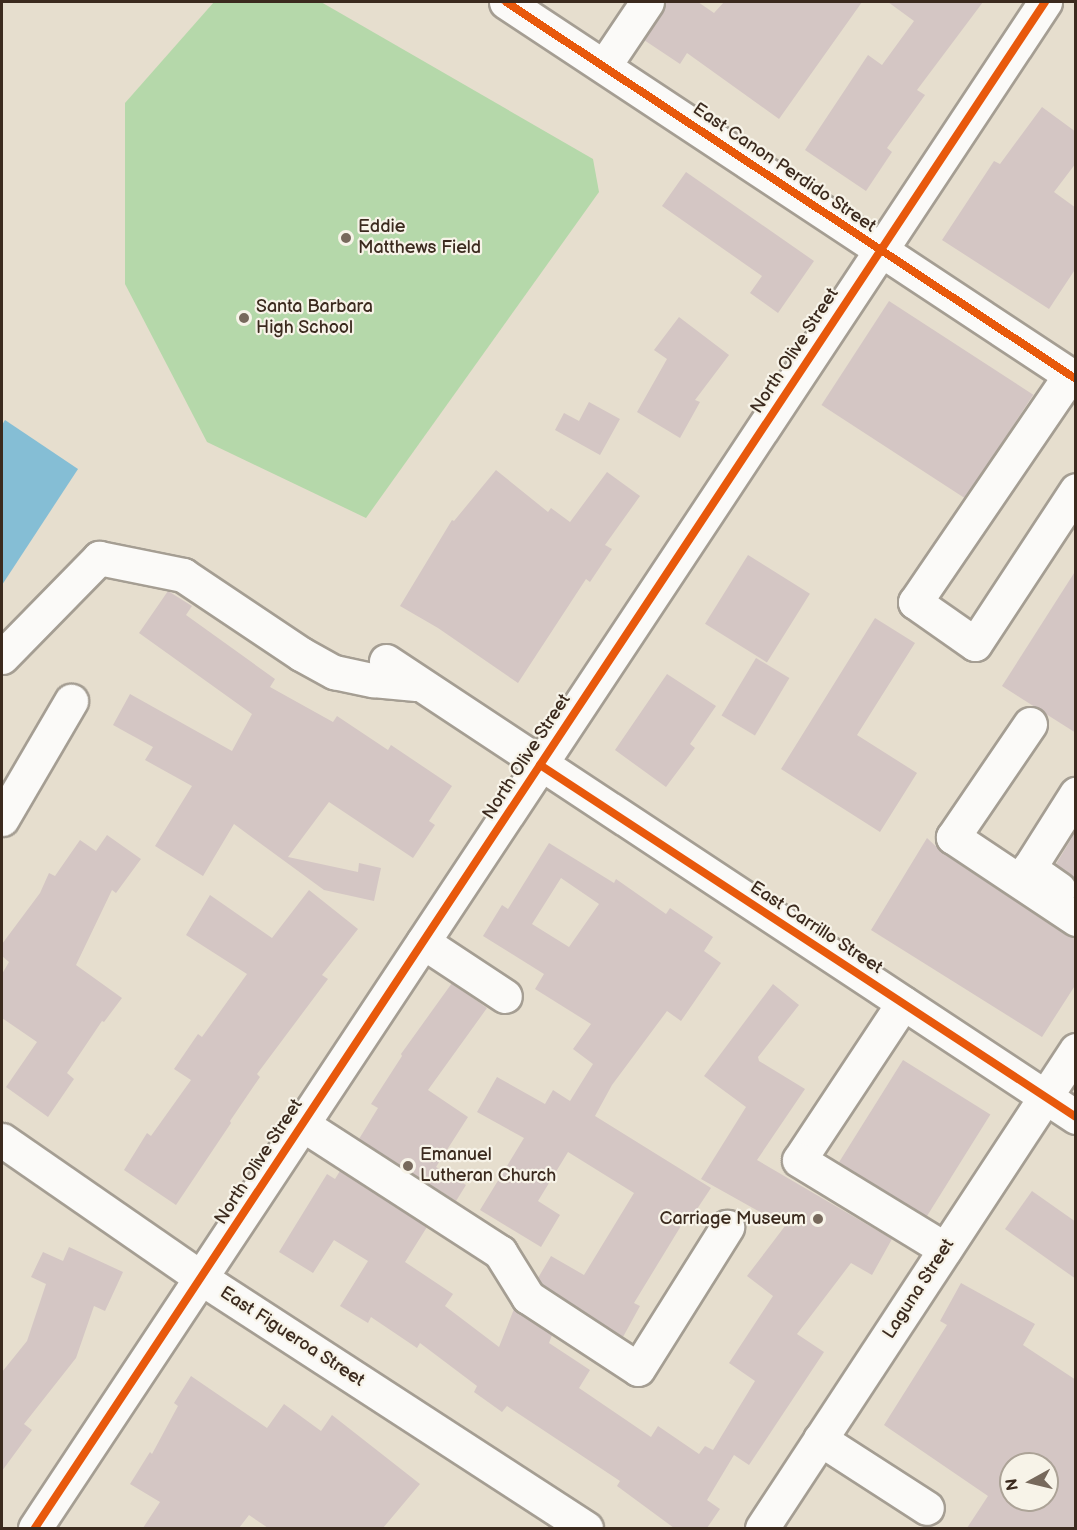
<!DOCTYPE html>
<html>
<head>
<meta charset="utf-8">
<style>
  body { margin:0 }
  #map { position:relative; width:1077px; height:1530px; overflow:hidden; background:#e6dece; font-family:"Balsamiq Sans",sans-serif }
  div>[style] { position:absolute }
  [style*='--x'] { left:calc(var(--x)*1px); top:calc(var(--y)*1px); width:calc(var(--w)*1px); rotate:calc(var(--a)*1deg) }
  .green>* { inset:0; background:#b5d8aa }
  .water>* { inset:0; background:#85bed5 }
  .building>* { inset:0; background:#d4c6c4; transform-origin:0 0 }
  .roads { filter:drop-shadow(2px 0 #a59e93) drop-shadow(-2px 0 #a59e93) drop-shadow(0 2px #a59e93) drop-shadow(0 -2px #a59e93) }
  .minor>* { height:33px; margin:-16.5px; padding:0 16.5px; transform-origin:16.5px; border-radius:16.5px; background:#fbfaf8 }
  .cycleway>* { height:8px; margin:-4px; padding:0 4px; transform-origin:4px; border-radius:4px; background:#e8590c }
  .dots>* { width:16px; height:16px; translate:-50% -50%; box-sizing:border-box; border:3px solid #f7f3e8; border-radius:50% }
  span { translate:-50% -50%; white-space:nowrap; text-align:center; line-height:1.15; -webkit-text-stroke:4.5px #f7f3e8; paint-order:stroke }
  .street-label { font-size:18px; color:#3b2a1e }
  .poi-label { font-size:18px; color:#3b2a1e }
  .left { translate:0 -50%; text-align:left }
  .right { translate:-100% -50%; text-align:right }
  .frame { position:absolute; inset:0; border:3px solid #3b2a1e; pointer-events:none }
  .north { position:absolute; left:999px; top:1452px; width:60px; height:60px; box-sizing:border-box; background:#f7f3e8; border:2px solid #aca397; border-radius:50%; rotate:262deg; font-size:16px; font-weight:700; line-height:24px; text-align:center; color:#3b2a1e }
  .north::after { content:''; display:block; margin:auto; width:21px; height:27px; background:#77695c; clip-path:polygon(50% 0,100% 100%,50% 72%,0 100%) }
</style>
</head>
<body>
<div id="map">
  <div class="green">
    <div style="clip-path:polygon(214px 2px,321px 2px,593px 159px,599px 192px,366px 518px,207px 442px,125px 284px,125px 103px)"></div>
  </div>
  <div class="water">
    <div style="clip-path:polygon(5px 420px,78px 469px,2px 585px,2px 425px)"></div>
  </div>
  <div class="building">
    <div style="clip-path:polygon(665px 2px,698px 2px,714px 13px,724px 2px,862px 2px,779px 119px,687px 53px,680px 64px,644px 40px,663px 12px)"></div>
    <div style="clip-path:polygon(888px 2px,983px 2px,917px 90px,925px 95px,887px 148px,892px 152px,866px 191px,805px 150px,868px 55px,882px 65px,914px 21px)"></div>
    <div style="clip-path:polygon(1042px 107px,1076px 132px,1076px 163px,1054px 192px,1076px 208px,1076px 268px,1049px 309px,942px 240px,994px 161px,1000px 164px)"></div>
    <div style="clip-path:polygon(686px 172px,814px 261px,778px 313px,750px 293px,762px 276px,662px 206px)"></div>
    <div style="left:889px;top:301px;width:172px;height:124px;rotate:33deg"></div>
    <div style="clip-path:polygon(679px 317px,729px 355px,695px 400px,700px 402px,680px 438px,637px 412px,667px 359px,654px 350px)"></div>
    <div style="clip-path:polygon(589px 402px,620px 419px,600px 455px,555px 430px,564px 413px,579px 421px)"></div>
    <div style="clip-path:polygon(496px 470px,548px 512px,551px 508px,570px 522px,607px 472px,640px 496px,605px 545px,612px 549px,590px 582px,586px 579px,518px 683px,438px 628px,400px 606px,452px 520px,454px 521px)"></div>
    <div style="left:748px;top:555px;width:73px;height:81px;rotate:32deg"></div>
    <div style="clip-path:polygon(1076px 570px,1076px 733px,1002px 686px)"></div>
    <div style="clip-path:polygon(168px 591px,192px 606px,186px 615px,275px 679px,270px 687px,333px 722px,337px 716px,388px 750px,391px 745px,452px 786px,429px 821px,435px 825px,413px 858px,329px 802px,288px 857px,358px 872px,359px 863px,381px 868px,374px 901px,324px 890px,234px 824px,203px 876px,155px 846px,192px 786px,145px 760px,153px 747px,113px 725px,130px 694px,232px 751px,252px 714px,139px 633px)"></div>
    <div style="clip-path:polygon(875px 618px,915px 643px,857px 735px,917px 773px,880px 832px,781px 769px)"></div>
    <div style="left:756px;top:658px;width:39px;height:67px;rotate:31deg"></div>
    <div style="clip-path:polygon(667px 674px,716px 706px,690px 744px,695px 748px,666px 787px,615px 750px)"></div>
    <div style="clip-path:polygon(1076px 831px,1076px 880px,1056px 864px)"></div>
    <div style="clip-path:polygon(107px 835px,141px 859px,116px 893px,112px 890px,76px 965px,122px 998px,104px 1022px,102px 1021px,67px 1073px,74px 1079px,48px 1117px,6px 1087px,37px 1042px,2px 1018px,2px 974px,9px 962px,2px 956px,2px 944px,40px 893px,49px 873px,55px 876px,80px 840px,96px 851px)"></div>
    <div style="clip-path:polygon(927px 838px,943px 853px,1066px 935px,1076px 938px,1076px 984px,1042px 1037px,871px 930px)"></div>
    <div style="clip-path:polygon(evenodd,549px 843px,614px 883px,616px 879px,666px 914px,670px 908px,713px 937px,704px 951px,721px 963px,681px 1021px,667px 1011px,612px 1085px,595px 1116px,711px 1188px,691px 1218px,687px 1216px,634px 1303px,640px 1306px,623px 1337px,542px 1284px,538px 1278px,551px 1256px,584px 1275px,634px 1193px,568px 1152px,538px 1201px,560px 1215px,541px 1247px,480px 1210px,524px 1138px,477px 1112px,497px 1077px,545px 1104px,553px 1090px,570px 1101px,593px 1064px,573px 1049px,591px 1024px,535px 989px,544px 974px,483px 936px,502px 905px,508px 909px,549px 843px,561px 878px,599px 904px,569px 947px,532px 924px,561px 878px)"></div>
    <div style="clip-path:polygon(309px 890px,358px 929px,322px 975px,328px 979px,257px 1074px,260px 1077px,230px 1121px,231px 1123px,176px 1205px,124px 1170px,147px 1133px,151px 1136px,191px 1080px,174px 1069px,198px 1034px,202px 1037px,247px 974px,186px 935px,210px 895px,272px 938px)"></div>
    <div style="clip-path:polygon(452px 983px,487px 1008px,428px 1090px,468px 1117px,436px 1167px,466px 1185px,456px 1201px,359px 1139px,378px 1108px,371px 1104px,402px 1056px,401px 1054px)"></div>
    <div style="clip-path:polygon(773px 984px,799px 1005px,758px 1057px,759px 1061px,805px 1089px,757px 1160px,892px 1239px,872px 1275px,851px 1263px,797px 1334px,824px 1352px,749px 1465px,734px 1455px,707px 1500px,720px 1509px,707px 1528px,674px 1528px,617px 1486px,620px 1481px,507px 1406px,502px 1412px,474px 1392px,477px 1386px,420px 1343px,417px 1348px,371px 1317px,368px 1323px,340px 1306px,368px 1261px,334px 1240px,313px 1273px,279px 1252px,327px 1174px,335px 1179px,340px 1171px,427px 1227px,405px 1262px,453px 1294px,445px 1306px,499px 1347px,514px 1309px,552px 1335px,549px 1343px,590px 1370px,579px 1388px,651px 1437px,658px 1426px,699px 1454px,705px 1446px,713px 1450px,755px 1381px,729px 1363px,773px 1296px,747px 1276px,785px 1226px,701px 1179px,746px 1107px,704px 1076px)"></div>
    <div style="left:903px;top:1060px;width:103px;height:121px;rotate:32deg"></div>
    <div style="clip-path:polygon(1032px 1191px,1076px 1222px,1076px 1279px,1005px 1229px)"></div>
    <div style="clip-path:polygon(69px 1247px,123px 1272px,105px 1311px,94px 1306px,76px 1358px,24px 1424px,32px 1430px,2px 1471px,2px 1372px,27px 1341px,46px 1284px,31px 1277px,43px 1252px,63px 1261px)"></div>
    <div style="clip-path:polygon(evenodd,961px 1283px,1035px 1324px,1023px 1345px,1076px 1380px,1076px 1528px,967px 1528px,988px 1496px,884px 1425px,947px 1325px,940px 1321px,961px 1283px,1011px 1464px,1047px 1464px,1047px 1500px,1011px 1500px,1011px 1464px)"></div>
    <div style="clip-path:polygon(191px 1376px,267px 1428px,284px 1404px,321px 1431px,332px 1415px,420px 1484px,383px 1528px,268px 1528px,249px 1515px,239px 1528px,143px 1528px,160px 1502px,130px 1484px,150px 1452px,152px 1454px,178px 1406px,174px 1403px)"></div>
  </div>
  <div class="roads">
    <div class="minor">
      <div style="--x:506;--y:2;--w:683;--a:33.48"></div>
      <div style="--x:604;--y:66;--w:77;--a:-56.1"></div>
      <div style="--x:1070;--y:375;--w:275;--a:124.3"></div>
      <div style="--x:915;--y:602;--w:73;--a:35"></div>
      <div style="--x:975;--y:644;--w:184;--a:-56.7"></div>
      <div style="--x:2;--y:657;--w:139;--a:-45.6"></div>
      <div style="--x:99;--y:558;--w:86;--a:11.4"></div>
      <div style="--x:183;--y:575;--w:142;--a:33.8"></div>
      <div style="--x:301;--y:654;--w:38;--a:29"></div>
      <div style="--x:334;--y:672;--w:40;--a:12"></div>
      <div style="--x:373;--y:680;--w:43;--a:5.3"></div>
      <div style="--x:386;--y:661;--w:827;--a:33.46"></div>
      <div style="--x:1030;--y:724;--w:137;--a:124.3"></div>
      <div style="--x:953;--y:837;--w:148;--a:33.7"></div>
      <div style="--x:2;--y:819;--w:137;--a:-59.7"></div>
      <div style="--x:1059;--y:889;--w:37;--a:-145"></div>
      <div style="--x:1029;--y:868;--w:88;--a:-57.6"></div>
      <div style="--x:423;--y:942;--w:98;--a:33.4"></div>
      <div style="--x:903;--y:1003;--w:188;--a:123.5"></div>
      <div style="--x:799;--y:1160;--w:171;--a:31.4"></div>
      <div style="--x:302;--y:1124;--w:236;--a:32.9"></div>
      <div style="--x:500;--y:1252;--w:53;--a:58.1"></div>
      <div style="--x:528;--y:1297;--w:131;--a:33.2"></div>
      <div style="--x:638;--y:1369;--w:168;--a:-57.9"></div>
      <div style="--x:2;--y:1140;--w:242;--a:34.7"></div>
      <div style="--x:201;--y:1278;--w:459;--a:33"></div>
      <div style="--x:820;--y:1439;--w:127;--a:32.8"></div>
      <div style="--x:35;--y:1528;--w:1830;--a:-56.5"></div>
      <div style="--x:762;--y:1528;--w:572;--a:-56.7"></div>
    </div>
  </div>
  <div class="cycleway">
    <div style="--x:506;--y:2;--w:683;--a:33.48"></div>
    <div style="--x:540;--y:765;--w:641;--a:33.29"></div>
    <div style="--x:35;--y:1528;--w:1830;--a:-56.5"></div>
  </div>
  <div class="dots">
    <div style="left:346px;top:238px;background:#77695c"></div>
    <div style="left:244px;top:318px;background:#77695c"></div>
    <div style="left:408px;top:1166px;background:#77695c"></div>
    <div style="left:818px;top:1219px;background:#77695c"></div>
  </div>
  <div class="street-label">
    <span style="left:784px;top:168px;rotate:34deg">East Canon Perdido Street</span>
    <span style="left:795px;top:351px;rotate:-57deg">North Olive Street</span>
    <span style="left:527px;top:757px;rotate:-57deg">North Olive Street</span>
    <span style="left:816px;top:928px;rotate:33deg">East Carrillo Street</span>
    <span style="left:259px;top:1162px;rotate:-57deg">North Olive Street</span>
    <span style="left:919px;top:1289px;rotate:-57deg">Laguna Street</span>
    <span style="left:292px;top:1337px;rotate:33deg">East Figueroa Street</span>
  </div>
  <div class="poi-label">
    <span class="left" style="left:358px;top:238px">Eddie<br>Matthews Field</span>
    <span class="left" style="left:256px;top:318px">Santa Barbara<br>High School</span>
    <span class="left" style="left:420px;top:1166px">Emanuel<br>Lutheran Church</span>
    <span class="right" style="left:806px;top:1219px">Carriage Museum</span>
  </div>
  <div class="frame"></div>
  <div class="north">N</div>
</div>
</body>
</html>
